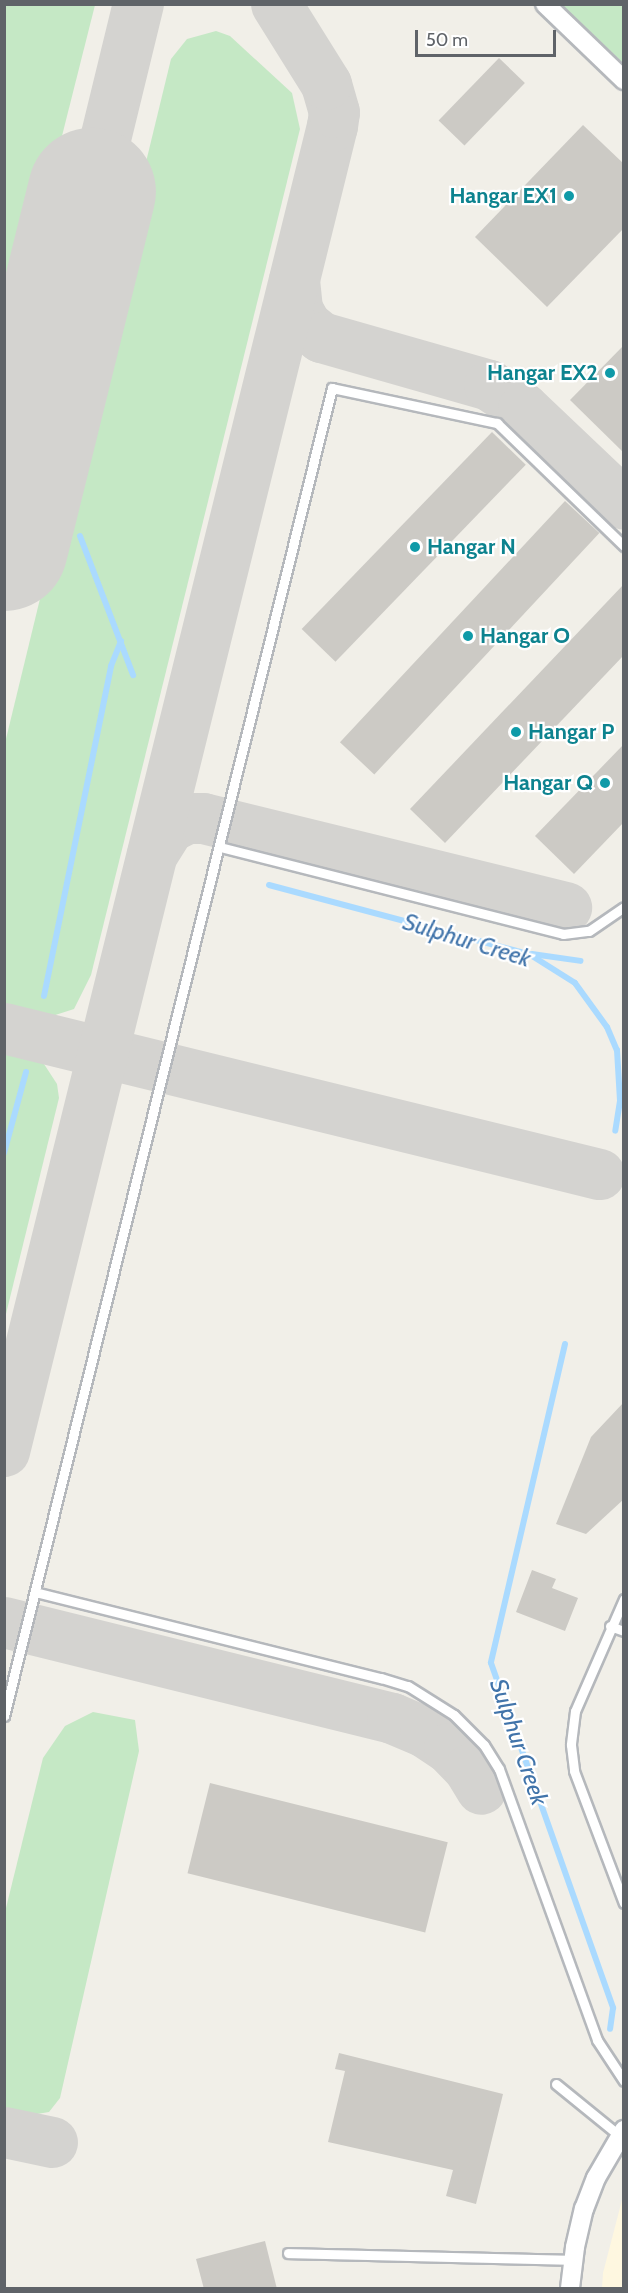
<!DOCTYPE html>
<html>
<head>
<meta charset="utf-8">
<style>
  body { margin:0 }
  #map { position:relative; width:628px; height:2293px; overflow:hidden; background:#f1efe8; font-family:Cabin,sans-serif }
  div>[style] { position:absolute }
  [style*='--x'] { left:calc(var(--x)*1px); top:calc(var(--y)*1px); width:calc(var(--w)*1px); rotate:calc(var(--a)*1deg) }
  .commercial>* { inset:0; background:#fef7e0 }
  .green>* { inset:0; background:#c5e8c5 }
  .stream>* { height:6px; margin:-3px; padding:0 3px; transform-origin:3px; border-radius:3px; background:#aadaff }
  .taxiway>* { height:51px; margin:-25.5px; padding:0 25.5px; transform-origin:25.5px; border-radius:25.5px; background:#d4d3d0 }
  .runway>* { height:128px; margin:-64px; padding:0 64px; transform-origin:64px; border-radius:64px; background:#d4d3d0 }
  .building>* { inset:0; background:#cccac5; transform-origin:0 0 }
  .roads { filter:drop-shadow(2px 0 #b5b8bc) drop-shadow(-2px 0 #b5b8bc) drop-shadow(0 2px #b5b8bc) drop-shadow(0 -2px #b5b8bc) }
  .lane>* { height:9px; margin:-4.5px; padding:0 4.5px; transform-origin:4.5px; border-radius:4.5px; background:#fff }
  .street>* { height:18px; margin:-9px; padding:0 9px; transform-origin:9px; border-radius:9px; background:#fff }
  .dots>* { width:16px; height:16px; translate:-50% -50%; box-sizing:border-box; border:3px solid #fff; border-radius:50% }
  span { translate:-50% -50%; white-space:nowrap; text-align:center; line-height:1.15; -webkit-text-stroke:4.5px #fff; paint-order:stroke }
  .culture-label { font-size:22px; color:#0d838f; font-weight:700 }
  .right { translate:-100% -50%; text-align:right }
  .left { translate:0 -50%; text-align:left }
  .water-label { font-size:24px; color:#4174aa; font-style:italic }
  .frame { position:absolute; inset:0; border:6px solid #5f6368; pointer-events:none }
  .scale { position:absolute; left:415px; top:30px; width:141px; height:27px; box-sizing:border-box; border:3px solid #5f6368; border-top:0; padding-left:8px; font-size:18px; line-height:21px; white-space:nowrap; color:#5f6368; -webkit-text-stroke:4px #fff; paint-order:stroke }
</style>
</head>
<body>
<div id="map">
  <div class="commercial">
    <div style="clip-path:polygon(623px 2196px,623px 2288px,602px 2288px,603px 2273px)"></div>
  </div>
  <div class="green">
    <div style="clip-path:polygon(5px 4px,95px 5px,5px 362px,4px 5px)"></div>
    <div style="clip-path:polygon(562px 5px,623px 5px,623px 63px)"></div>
    <div style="clip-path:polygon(216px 31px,230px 36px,292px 93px,300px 129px,91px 975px,74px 1009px,46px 1018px,5px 1008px,5px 743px,171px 59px,187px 39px)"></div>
    <div style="clip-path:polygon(5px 1051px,44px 1064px,57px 1084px,59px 1098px,5px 1318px)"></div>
    <div style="clip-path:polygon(93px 1712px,135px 1720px,139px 1751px,60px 2098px,49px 2112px,25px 2116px,5px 2111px,5px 1912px,43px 1758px,65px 1726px)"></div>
  </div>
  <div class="stream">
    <div style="--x:80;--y:536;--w:149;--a:69.1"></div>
    <div style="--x:269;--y:885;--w:269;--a:14.9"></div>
    <div style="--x:529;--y:954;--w:54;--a:32.2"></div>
    <div style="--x:575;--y:983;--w:54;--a:54"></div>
    <div style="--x:607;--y:1027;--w:25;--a:67"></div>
    <div style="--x:617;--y:1050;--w:51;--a:86.6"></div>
    <div style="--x:620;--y:1101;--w:30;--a:99"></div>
    <div style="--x:532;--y:954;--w:49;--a:8.1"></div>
    <div style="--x:44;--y:996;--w:337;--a:-78.5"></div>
    <div style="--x:111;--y:666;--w:27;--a:-68"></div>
    <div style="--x:4;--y:1153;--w:84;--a:-74.8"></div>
    <div style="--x:565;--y:1344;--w:327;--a:103.1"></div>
    <div style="--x:491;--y:1663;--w:366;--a:70.5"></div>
    <div style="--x:613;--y:2008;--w:21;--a:98"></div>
  </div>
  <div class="taxiway">
    <div style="--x:92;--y:192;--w:194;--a:-76.3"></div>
    <div style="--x:294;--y:280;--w:29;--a:84"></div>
    <div style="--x:297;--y:309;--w:18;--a:61"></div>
    <div style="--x:306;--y:325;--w:19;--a:39"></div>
    <div style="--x:321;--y:337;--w:175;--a:15.9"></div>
    <div style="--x:489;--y:385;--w:41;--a:34.1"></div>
    <div style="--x:523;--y:408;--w:139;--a:43.5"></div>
    <div style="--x:152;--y:854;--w:32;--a:-58"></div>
    <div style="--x:169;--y:827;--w:20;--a:-27"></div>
    <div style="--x:187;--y:818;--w:16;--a:0"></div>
    <div style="--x:203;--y:818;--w:374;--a:13.8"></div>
    <div style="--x:4;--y:1028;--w:613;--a:13.79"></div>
    <div style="--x:4;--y:1451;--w:1365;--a:-76.1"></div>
    <div style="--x:332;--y:126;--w:14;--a:-82"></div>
    <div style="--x:334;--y:112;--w:29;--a:-106"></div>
    <div style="--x:326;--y:84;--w:94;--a:-122"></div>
    <div style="--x:4;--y:1622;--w:400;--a:13.9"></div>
    <div style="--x:392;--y:1718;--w:36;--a:23"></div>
    <div style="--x:425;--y:1732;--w:29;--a:34"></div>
    <div style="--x:449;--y:1748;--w:29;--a:46"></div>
    <div style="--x:469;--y:1769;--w:23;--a:59"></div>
    <div style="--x:4;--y:2132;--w:49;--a:11.8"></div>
  </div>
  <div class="runway">
    <div style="--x:4;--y:547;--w:366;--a:-76.1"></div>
  </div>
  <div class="building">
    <div style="left:499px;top:58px;width:36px;height:87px;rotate:44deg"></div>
    <div style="clip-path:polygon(583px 125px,624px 164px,624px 228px,547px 307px,475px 237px)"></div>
    <div style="clip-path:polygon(624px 345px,624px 453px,570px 400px)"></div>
    <div style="left:492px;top:432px;width:47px;height:274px;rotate:44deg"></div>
    <div style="left:565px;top:501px;width:47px;height:330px;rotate:43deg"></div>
    <div style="clip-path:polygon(624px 584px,624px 655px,445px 843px,410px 809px)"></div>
    <div style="clip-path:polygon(624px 744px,624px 822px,574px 874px,535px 836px)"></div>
    <div style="clip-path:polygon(624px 1402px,624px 1499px,586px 1534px,556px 1524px,591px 1437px)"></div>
    <div style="clip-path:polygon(532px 1570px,556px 1579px,552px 1588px,578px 1598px,565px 1631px,516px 1612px)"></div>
    <div style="left:210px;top:1783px;width:245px;height:93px;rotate:14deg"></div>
    <div style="clip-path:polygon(339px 2053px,503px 2094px,476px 2204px,446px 2196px,453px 2170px,328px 2142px,345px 2071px,335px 2069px)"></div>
    <div style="clip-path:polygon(265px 2241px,277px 2289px,204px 2289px,196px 2259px)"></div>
  </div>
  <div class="roads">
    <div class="lane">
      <div style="--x:220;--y:847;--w:354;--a:14.2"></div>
      <div style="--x:563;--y:934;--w:26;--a:-7"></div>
      <div style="--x:589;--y:931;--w:42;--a:-34.4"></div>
      <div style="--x:35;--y:1592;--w:357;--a:14"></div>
      <div style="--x:381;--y:1678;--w:28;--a:17"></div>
      <div style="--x:408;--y:1686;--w:54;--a:32.2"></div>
      <div style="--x:454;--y:1715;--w:42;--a:45"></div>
      <div style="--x:484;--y:1745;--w:28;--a:58"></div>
      <div style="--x:499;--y:1769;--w:288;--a:70.1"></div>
      <div style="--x:597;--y:2040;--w:49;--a:56.6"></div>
      <div style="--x:624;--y:1599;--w:122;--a:113.6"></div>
      <div style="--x:575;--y:1711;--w:34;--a:97"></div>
      <div style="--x:571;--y:1745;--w:26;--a:83"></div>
      <div style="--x:574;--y:1771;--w:141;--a:69.3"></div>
      <div style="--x:610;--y:1626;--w:15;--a:20"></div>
      <div style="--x:4;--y:1716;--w:1368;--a:-76.13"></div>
      <div style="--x:332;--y:388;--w:169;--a:12"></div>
      <div style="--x:497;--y:423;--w:177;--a:44.1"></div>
      <div style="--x:556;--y:2084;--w:82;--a:39.1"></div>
      <div style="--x:288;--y:2253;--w:285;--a:1.4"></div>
    </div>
    <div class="street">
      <div style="--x:545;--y:4;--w:110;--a:43.9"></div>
      <div style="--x:570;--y:2288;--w:41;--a:-83"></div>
      <div style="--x:575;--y:2247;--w:39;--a:-77"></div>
      <div style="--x:584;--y:2209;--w:33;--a:-69"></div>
      <div style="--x:596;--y:2178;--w:56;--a:-59.7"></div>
    </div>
  </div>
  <div class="dots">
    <div style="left:569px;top:196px;background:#0f9aa8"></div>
    <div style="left:610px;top:373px;background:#0f9aa8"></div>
    <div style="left:415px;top:547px;background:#0f9aa8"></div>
    <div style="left:468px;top:636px;background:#0f9aa8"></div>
    <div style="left:516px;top:732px;background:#0f9aa8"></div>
    <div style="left:605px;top:783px;background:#0f9aa8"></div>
  </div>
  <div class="culture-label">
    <span class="right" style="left:557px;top:196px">Hangar EX1</span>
    <span class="right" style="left:598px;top:373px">Hangar EX2</span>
    <span class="left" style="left:427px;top:547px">Hangar N</span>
    <span class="left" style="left:480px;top:636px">Hangar O</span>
    <span class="left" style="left:528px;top:732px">Hangar P</span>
    <span class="right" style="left:593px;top:783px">Hangar Q</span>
  </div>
  <div class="water-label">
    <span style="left:467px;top:940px;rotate:17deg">Sulphur Creek</span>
    <span style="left:519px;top:1742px;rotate:71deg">Sulphur Creek</span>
  </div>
  <div class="frame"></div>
  <div class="scale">50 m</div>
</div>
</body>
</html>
